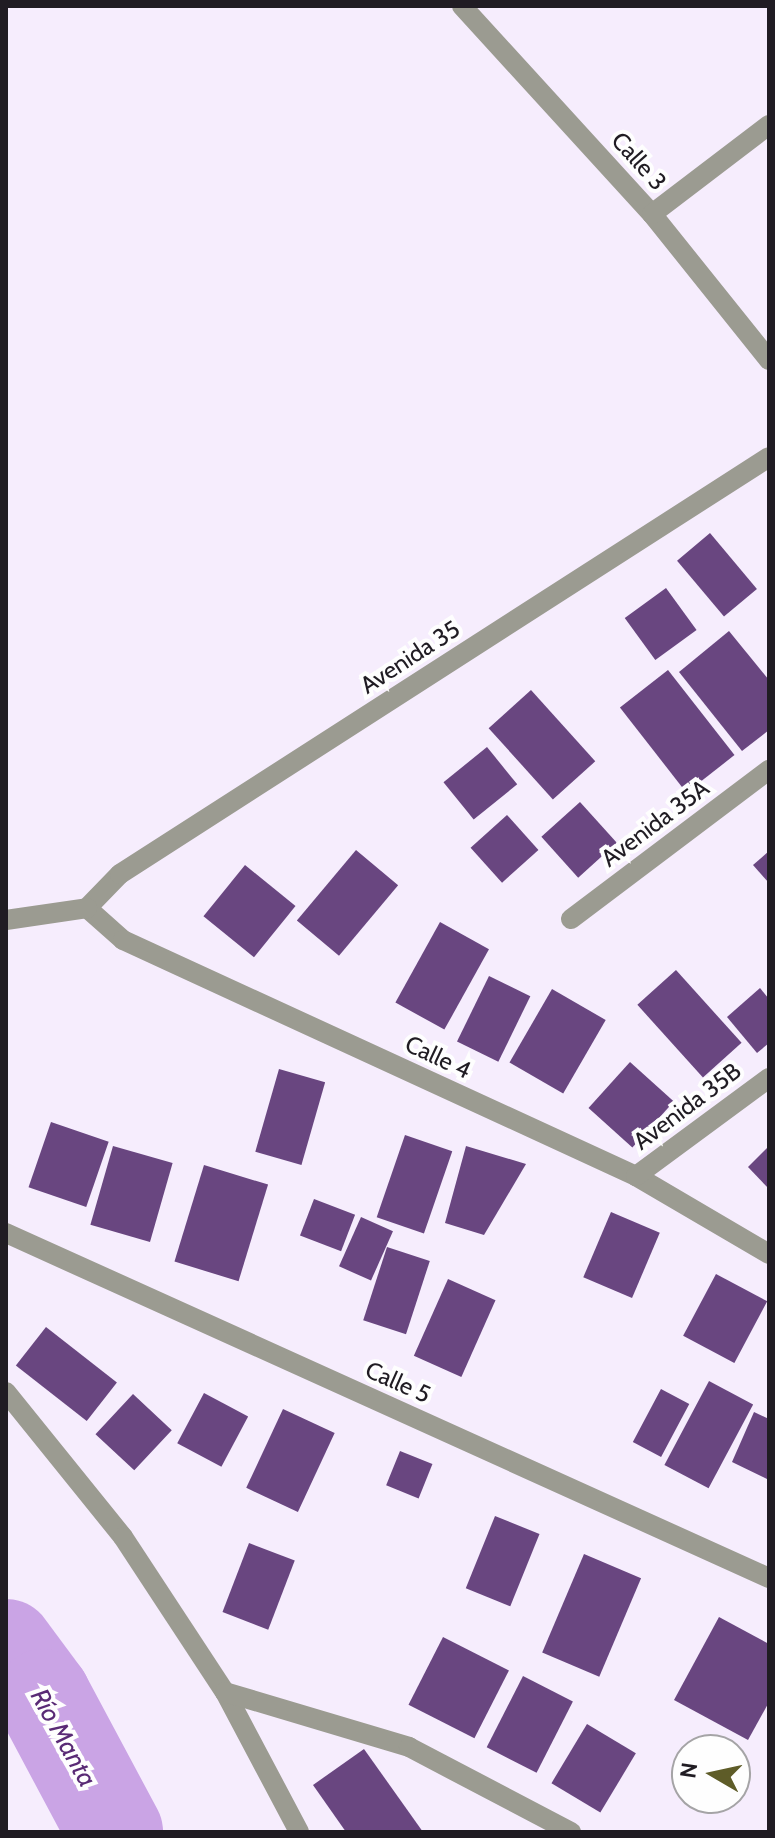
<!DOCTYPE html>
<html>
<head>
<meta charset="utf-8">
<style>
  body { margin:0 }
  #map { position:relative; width:775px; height:1838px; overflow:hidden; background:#f6edfd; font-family:Cabin,sans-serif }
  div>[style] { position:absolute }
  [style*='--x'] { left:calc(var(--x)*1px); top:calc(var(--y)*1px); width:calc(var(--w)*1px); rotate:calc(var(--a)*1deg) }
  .river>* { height:96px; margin:-48px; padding:0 48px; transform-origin:48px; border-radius:48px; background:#caa4e5 }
  .building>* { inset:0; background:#694680; transform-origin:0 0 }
  .minor>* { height:20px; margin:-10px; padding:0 10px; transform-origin:10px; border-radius:10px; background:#9b9b91 }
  span { translate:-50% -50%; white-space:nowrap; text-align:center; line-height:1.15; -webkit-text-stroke:8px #fefefe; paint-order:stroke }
  .street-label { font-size:24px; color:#201c23 }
  .water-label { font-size:26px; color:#592a75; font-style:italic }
  .frame { position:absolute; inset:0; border:8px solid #201c23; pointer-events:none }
  .north { position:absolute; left:671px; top:1734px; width:80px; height:80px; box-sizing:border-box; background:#fefefe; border:2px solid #a5a4a6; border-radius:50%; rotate:279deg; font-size:22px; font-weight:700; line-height:32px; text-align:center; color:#201c23 }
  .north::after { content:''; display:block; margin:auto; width:28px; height:36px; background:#5e5c28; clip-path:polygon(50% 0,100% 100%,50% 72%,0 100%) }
</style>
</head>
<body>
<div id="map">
  <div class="river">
    <div style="--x:6;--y:1647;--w:62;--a:53.5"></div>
    <div style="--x:43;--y:1697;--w:153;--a:61.9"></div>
  </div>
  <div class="building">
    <div style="left:710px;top:533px;width:73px;height:43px;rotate:50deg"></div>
    <div style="left:666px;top:588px;width:52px;height:51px;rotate:54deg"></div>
    <div style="clip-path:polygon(729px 631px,769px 680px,769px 730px,742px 751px,679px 672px)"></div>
    <div style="left:668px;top:670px;width:108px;height:61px;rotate:52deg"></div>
    <div style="left:531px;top:690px;width:96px;height:57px;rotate:48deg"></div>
    <div style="left:487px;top:747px;width:48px;height:56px;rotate:51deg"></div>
    <div style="left:580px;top:802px;width:55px;height:52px;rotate:48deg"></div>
    <div style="left:507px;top:815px;width:47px;height:49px;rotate:48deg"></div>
    <div style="left:356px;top:850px;width:55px;height:92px;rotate:40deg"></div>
    <div style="clip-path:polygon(769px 851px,769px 883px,753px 865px)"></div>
    <div style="left:245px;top:865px;width:65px;height:66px;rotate:39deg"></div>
    <div style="left:440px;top:922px;width:56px;height:92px;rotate:29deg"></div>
    <div style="left:676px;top:970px;width:98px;height:52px;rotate:48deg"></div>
    <div style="left:489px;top:976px;width:46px;height:73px;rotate:26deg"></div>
    <div style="clip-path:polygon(760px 988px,769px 999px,769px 1043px,757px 1053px,727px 1017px)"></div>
    <div style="left:552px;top:989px;width:62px;height:85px;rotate:30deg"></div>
    <div style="left:630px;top:1062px;width:59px;height:62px;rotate:42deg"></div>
    <div style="left:279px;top:1069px;width:48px;height:86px;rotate:16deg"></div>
    <div style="left:51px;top:1122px;width:61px;height:69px;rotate:19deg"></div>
    <div style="left:405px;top:1135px;width:50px;height:87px;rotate:19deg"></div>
    <div style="left:113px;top:1146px;width:62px;height:82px;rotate:16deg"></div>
    <div style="clip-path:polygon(466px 1146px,526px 1164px,484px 1235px,445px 1223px)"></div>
    <div style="clip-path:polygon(769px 1146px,769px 1189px,748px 1167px)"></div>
    <div style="left:204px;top:1165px;width:67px;height:101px;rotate:17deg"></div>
    <div style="left:314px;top:1199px;width:44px;height:39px;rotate:21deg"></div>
    <div style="left:611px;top:1212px;width:53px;height:71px;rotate:23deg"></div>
    <div style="left:361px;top:1217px;width:35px;height:54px;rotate:24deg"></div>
    <div style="left:387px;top:1247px;width:45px;height:77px;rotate:18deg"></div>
    <div style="left:716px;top:1274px;width:58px;height:70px;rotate:28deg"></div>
    <div style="left:448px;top:1279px;width:52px;height:84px;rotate:24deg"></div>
    <div style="left:46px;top:1327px;width:90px;height:49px;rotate:38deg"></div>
    <div style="left:709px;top:1381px;width:50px;height:95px;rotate:28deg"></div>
    <div style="left:661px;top:1389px;width:32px;height:60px;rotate:28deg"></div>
    <div style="left:204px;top:1393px;width:50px;height:57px;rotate:28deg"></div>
    <div style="left:133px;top:1394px;width:53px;height:55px;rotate:43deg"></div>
    <div style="left:283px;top:1409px;width:57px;height:87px;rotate:25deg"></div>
    <div style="clip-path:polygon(754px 1412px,769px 1419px,769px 1480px,732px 1462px)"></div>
    <div style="left:400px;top:1451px;width:35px;height:37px;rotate:22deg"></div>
    <div style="left:495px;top:1516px;width:48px;height:78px;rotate:22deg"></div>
    <div style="left:249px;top:1543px;width:49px;height:74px;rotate:21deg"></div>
    <div style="left:584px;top:1554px;width:62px;height:107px;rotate:23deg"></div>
    <div style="clip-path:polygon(719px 1617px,769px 1644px,769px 1702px,748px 1740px,674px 1700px)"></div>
    <div style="left:443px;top:1637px;width:74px;height:76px;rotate:27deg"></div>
    <div style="left:523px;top:1676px;width:56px;height:80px;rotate:27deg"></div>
    <div style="left:587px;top:1724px;width:57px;height:69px;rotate:31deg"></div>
    <div style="clip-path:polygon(364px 1749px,423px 1832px,346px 1832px,313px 1785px)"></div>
  </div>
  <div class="minor">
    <div style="--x:462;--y:6;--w:282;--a:47.6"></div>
    <div style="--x:652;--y:214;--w:187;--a:51.3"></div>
    <div style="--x:652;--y:214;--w:147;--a:-37.3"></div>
    <div style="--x:87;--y:908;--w:47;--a:-45.9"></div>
    <div style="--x:120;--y:874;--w:771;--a:-32.72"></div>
    <div style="--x:87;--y:908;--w:48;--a:41.6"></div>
    <div style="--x:123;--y:940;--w:565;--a:24.7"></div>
    <div style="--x:636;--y:1176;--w:154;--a:30.4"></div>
    <div style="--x:571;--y:919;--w:248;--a:-37"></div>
    <div style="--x:6;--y:920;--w:82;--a:-8.4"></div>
    <div style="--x:636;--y:1176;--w:165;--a:-36.4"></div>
    <div style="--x:6;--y:1233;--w:837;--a:24.33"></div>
    <div style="--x:6;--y:1392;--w:186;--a:51.1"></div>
    <div style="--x:123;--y:1537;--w:186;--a:56.7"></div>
    <div style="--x:225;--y:1692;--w:158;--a:62.1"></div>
    <div style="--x:225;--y:1692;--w:192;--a:16.6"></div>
    <div style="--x:409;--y:1747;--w:183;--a:27.7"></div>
  </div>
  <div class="street-label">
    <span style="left:639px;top:161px;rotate:48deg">Calle 3</span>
    <span style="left:410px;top:657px;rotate:-33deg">Avenida 35</span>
    <span style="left:655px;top:823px;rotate:-37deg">Avenida 35A</span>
    <span style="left:438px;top:1057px;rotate:25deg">Calle 4</span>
    <span style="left:687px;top:1106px;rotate:-37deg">Avenida 35B</span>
    <span style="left:398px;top:1382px;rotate:24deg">Calle 5</span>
  </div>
  <div class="water-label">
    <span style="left:63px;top:1738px;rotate:61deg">Río Manta</span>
  </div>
  <div class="frame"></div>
  <div class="north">N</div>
</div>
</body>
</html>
